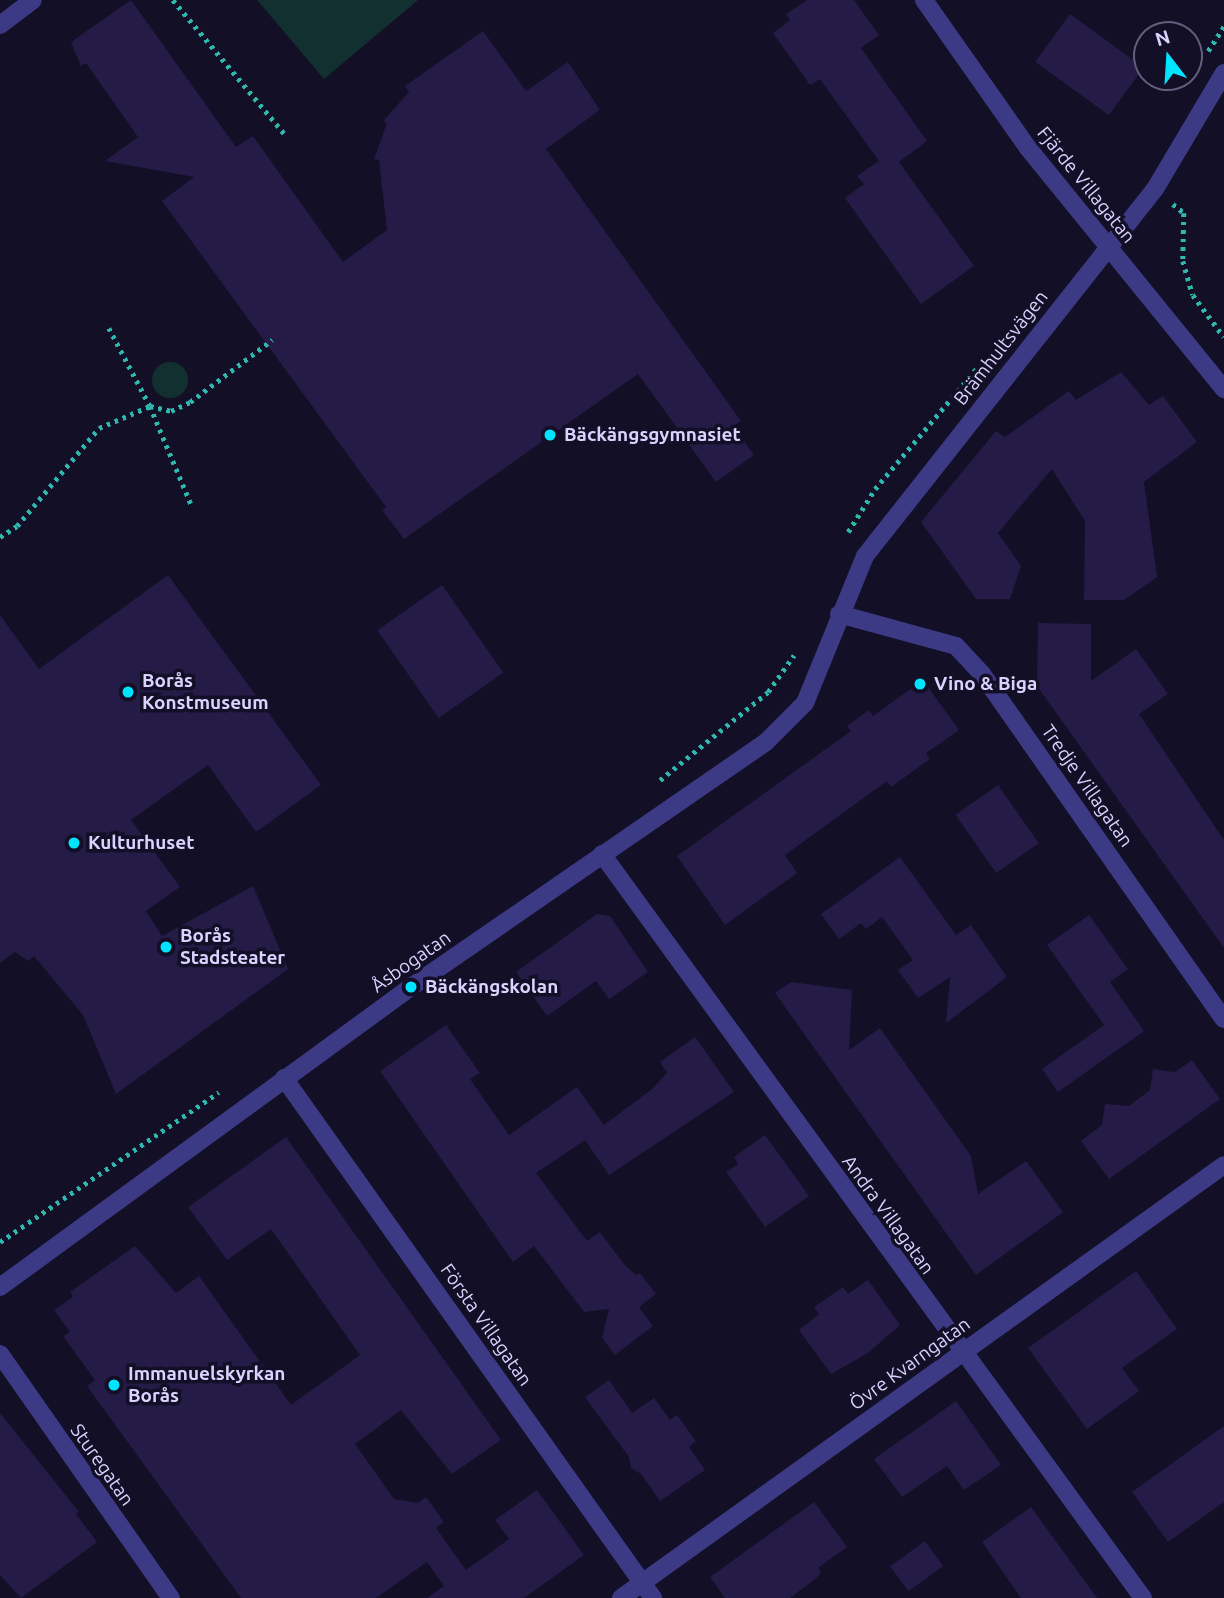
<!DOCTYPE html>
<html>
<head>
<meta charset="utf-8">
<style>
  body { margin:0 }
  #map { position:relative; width:1224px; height:1598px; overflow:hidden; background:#130f26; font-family:Ubuntu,sans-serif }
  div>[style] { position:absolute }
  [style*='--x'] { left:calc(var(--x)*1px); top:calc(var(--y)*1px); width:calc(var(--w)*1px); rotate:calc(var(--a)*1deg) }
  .green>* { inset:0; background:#12302f }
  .round { border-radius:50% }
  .building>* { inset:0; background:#241b47; transform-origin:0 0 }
  .path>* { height:4.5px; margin-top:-2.25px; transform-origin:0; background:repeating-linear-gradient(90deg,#2fb8b0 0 3.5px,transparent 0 8.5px) }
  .minor>* { height:18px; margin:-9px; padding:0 9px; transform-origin:9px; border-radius:9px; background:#3d3a85 }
  .dots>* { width:19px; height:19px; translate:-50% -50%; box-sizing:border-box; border:4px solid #130f26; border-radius:50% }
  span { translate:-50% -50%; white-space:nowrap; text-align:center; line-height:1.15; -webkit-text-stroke:7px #130f26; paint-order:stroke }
  .street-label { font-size:19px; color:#d9d4ff }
  .poi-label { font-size:19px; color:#d9d4ff; font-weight:700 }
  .left { translate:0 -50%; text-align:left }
  .north { position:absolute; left:1133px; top:21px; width:70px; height:70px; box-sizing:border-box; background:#130f26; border:2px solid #625e7d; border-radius:50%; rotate:343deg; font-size:19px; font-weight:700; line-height:28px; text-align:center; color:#d9d4ff }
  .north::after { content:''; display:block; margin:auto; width:24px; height:32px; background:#00e5ff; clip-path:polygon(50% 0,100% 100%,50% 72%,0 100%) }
</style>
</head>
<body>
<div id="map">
  <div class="green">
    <div style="clip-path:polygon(257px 0,418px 0,324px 79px)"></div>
    <div class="round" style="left:152px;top:362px;width:36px;height:36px"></div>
  </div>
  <div class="building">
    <div style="clip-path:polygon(131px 0,236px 147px,253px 136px,343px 262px,387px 230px,379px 160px,374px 159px,387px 123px,383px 121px,409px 92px,405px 86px,483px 31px,526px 91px,568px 62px,600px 110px,546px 149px,741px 421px,733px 426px,754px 455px,716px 482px,638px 374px,404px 539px,382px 510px,386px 507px,162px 201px,194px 177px,105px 161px,138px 137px,86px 63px,81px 66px,71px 42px)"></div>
    <div style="clip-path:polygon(807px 0,854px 0,879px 35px,861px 48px,927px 141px,899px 162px,974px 266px,921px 304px,845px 198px,864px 184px,857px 176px,879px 161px,820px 79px,810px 85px,773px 33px,790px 20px,786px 14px)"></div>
    <div style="left:1070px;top:14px;width:91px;height:59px;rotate:36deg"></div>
    <div style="clip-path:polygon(1121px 372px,1149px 405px,1163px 396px,1197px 442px,1144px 482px,1157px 577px,1124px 600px,1084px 600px,1085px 521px,1052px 469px,998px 533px,1021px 566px,1010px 599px,976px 599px,921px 522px,996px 431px,1005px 437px,1069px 391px,1076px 400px)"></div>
    <div style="clip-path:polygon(168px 575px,321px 785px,256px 832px,208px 765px,131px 820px,180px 887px,146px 911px,162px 936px,253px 886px,288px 969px,116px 1094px,83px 1015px,34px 956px,28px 961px,15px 952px,0 963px,0 615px,39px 669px)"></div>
    <div style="left:442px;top:585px;width:107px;height:79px;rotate:55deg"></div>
    <div style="clip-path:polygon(1038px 623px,1091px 624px,1091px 681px,1136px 649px,1168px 694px,1139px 714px,1224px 840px,1224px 948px,1037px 686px)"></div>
    <div style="clip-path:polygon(923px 680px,959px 730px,926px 753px,930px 759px,891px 787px,887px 781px,785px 855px,797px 873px,725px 925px,677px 856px,851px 731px,847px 726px,869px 710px,873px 716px)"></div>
    <div style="left:998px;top:785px;width:71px;height:52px;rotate:55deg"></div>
    <div style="clip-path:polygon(900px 857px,956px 935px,971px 925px,1007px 977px,946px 1023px,950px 977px,918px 998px,898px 970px,913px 960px,882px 917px,866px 929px,861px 923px,839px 939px,821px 914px)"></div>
    <div style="clip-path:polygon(597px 914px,610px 916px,648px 972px,609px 999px,596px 981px,547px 1016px,516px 972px)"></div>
    <div style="clip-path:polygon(1089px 915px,1128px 969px,1110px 982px,1144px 1031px,1058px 1092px,1042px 1069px,1104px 1025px,1047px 945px)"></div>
    <div style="clip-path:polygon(791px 982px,852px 990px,849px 1050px,880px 1028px,971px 1156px,978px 1194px,1026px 1161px,1063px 1212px,976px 1275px,775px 993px)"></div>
    <div style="clip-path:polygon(446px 1025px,480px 1073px,470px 1079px,509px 1135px,577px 1087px,604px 1125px,652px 1089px,667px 1073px,660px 1062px,695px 1037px,734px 1092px,609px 1175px,585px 1140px,536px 1173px,587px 1241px,600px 1232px,623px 1263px,636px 1275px,640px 1273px,656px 1294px,639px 1307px,653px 1326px,615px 1355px,602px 1338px,609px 1309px,584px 1312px,534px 1246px,513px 1262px,380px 1071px)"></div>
    <div style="clip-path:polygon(1192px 1060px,1220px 1099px,1109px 1179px,1081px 1141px,1102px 1125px,1105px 1104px,1129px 1106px,1150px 1090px,1153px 1069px,1175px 1072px)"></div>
    <div style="clip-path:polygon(765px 1135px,809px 1196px,765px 1227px,726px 1172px,738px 1164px,734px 1157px)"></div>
    <div style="clip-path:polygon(286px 1137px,501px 1440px,452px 1474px,401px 1410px,355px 1444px,394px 1499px,418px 1503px,426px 1497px,444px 1522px,436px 1528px,466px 1570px,509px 1539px,495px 1520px,537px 1490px,584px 1555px,524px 1598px,427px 1598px,444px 1586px,427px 1562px,376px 1598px,241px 1598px,87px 1386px,95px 1380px,63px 1336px,70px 1332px,54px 1310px,73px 1297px,70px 1292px,135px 1246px,176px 1293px,199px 1276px,291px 1405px,360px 1355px,271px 1229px,227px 1260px,188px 1207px)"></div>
    <div style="clip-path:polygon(1136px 1271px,1177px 1329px,1122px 1368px,1139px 1391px,1087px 1429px,1028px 1348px)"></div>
    <div style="clip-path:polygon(868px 1280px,900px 1325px,868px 1353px,831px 1374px,799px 1330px,819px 1314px,814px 1307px,843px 1287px,848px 1294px)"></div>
    <div style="clip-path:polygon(609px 1380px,632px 1413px,654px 1398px,670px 1420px,677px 1415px,696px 1441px,689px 1447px,705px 1470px,660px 1501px,641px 1474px,631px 1468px,629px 1457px,585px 1397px)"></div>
    <div style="clip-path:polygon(956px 1401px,1001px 1465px,964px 1490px,947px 1466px,902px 1497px,874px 1459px)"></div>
    <div style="clip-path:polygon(0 1413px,79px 1512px,76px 1514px,97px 1542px,21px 1598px,0 1575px)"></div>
    <div style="clip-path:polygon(1224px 1426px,1224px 1502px,1168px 1542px,1132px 1492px)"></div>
    <div style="clip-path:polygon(814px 1502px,847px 1547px,818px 1568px,821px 1573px,814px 1580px,790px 1598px,725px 1598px,710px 1577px)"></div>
    <div style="clip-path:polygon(1031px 1507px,1097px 1598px,1021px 1598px,982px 1542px)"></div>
    <div style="left:925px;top:1541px;width:31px;height:43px;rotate:54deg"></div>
  </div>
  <div class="path">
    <div style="--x:173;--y:0;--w:178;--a:50.2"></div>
    <div style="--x:1208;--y:51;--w:30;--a:-57"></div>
    <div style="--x:1173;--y:204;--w:14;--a:39"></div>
    <div style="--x:1184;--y:213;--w:48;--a:91.2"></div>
    <div style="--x:1183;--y:261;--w:35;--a:74"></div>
    <div style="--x:1193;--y:295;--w:52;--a:53.6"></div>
    <div style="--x:109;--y:328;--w:88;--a:62.3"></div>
    <div style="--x:150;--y:406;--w:106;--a:67.3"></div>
    <div style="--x:848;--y:532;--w:51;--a:-57.9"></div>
    <div style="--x:875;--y:489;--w:157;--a:-49.9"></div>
    <div style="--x:0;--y:537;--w:20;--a:-33"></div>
    <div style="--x:17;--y:526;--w:128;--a:-50.1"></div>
    <div style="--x:99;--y:428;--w:56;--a:-23.3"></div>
    <div style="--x:150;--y:406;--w:22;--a:13"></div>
    <div style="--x:171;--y:411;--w:21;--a:-25"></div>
    <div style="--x:190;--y:402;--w:103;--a:-37.1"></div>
    <div style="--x:660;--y:780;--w:139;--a:-39.2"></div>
    <div style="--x:768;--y:692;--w:45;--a:-54.9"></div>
    <div style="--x:0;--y:1242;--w:265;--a:-34.4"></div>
  </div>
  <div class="minor">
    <div style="--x:924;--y:0;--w:181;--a:54.9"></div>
    <div style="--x:1028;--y:148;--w:311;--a:50.9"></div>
    <div style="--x:0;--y:25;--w:41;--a:-37.1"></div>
    <div style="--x:839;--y:614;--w:121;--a:15.3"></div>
    <div style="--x:956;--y:646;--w:38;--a:47"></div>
    <div style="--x:982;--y:674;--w:421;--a:55"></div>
    <div style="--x:602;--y:854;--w:920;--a:53.98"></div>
    <div style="--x:284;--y:1078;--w:638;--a:54.64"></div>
    <div style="--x:0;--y:1287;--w:509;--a:-36.13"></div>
    <div style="--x:411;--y:987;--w:431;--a:-34.6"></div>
    <div style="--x:766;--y:742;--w:55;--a:-45"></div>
    <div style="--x:805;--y:703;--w:159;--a:-67.8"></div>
    <div style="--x:865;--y:556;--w:468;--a:-51.7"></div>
    <div style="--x:1155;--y:189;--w:135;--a:-59.3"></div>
    <div style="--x:0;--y:1354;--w:298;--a:55"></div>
    <div style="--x:621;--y:1598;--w:742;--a:-35.68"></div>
  </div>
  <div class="dots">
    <div style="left:550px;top:435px;background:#00e5ff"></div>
    <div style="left:920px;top:684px;background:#00e5ff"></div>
    <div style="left:128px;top:692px;background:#00e5ff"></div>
    <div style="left:74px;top:843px;background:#00e5ff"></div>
    <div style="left:166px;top:947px;background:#00e5ff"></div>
    <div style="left:411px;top:987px;background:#00e5ff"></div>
    <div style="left:114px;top:1385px;background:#00e5ff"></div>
  </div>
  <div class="street-label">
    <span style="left:1086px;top:185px;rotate:51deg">Fjärde Villagatan</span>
    <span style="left:1001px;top:348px;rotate:-52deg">Brämhultsvägen</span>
    <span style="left:1087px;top:786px;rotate:55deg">Tredje Villagatan</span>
    <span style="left:411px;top:962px;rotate:-35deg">Åsbogatan</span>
    <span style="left:888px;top:1215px;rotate:54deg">Andra Villagatan</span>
    <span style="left:486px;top:1325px;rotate:55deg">Första Villagatan</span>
    <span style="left:910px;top:1364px;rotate:-36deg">Övre Kvarngatan</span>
    <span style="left:102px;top:1465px;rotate:55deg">Sturegatan</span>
  </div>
  <div class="poi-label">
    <span class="left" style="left:564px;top:435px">Bäckängsgymnasiet</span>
    <span class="left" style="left:142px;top:692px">Borås<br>Konstmuseum</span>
    <span class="left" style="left:934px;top:684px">Vino &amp; Biga</span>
    <span class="left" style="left:88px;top:843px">Kulturhuset</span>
    <span class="left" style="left:180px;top:947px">Borås<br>Stadsteater</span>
    <span class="left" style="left:425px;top:987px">Bäckängskolan</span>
    <span class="left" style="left:128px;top:1385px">Immanuelskyrkan<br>Borås</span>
  </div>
  <div class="north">N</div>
</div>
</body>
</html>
